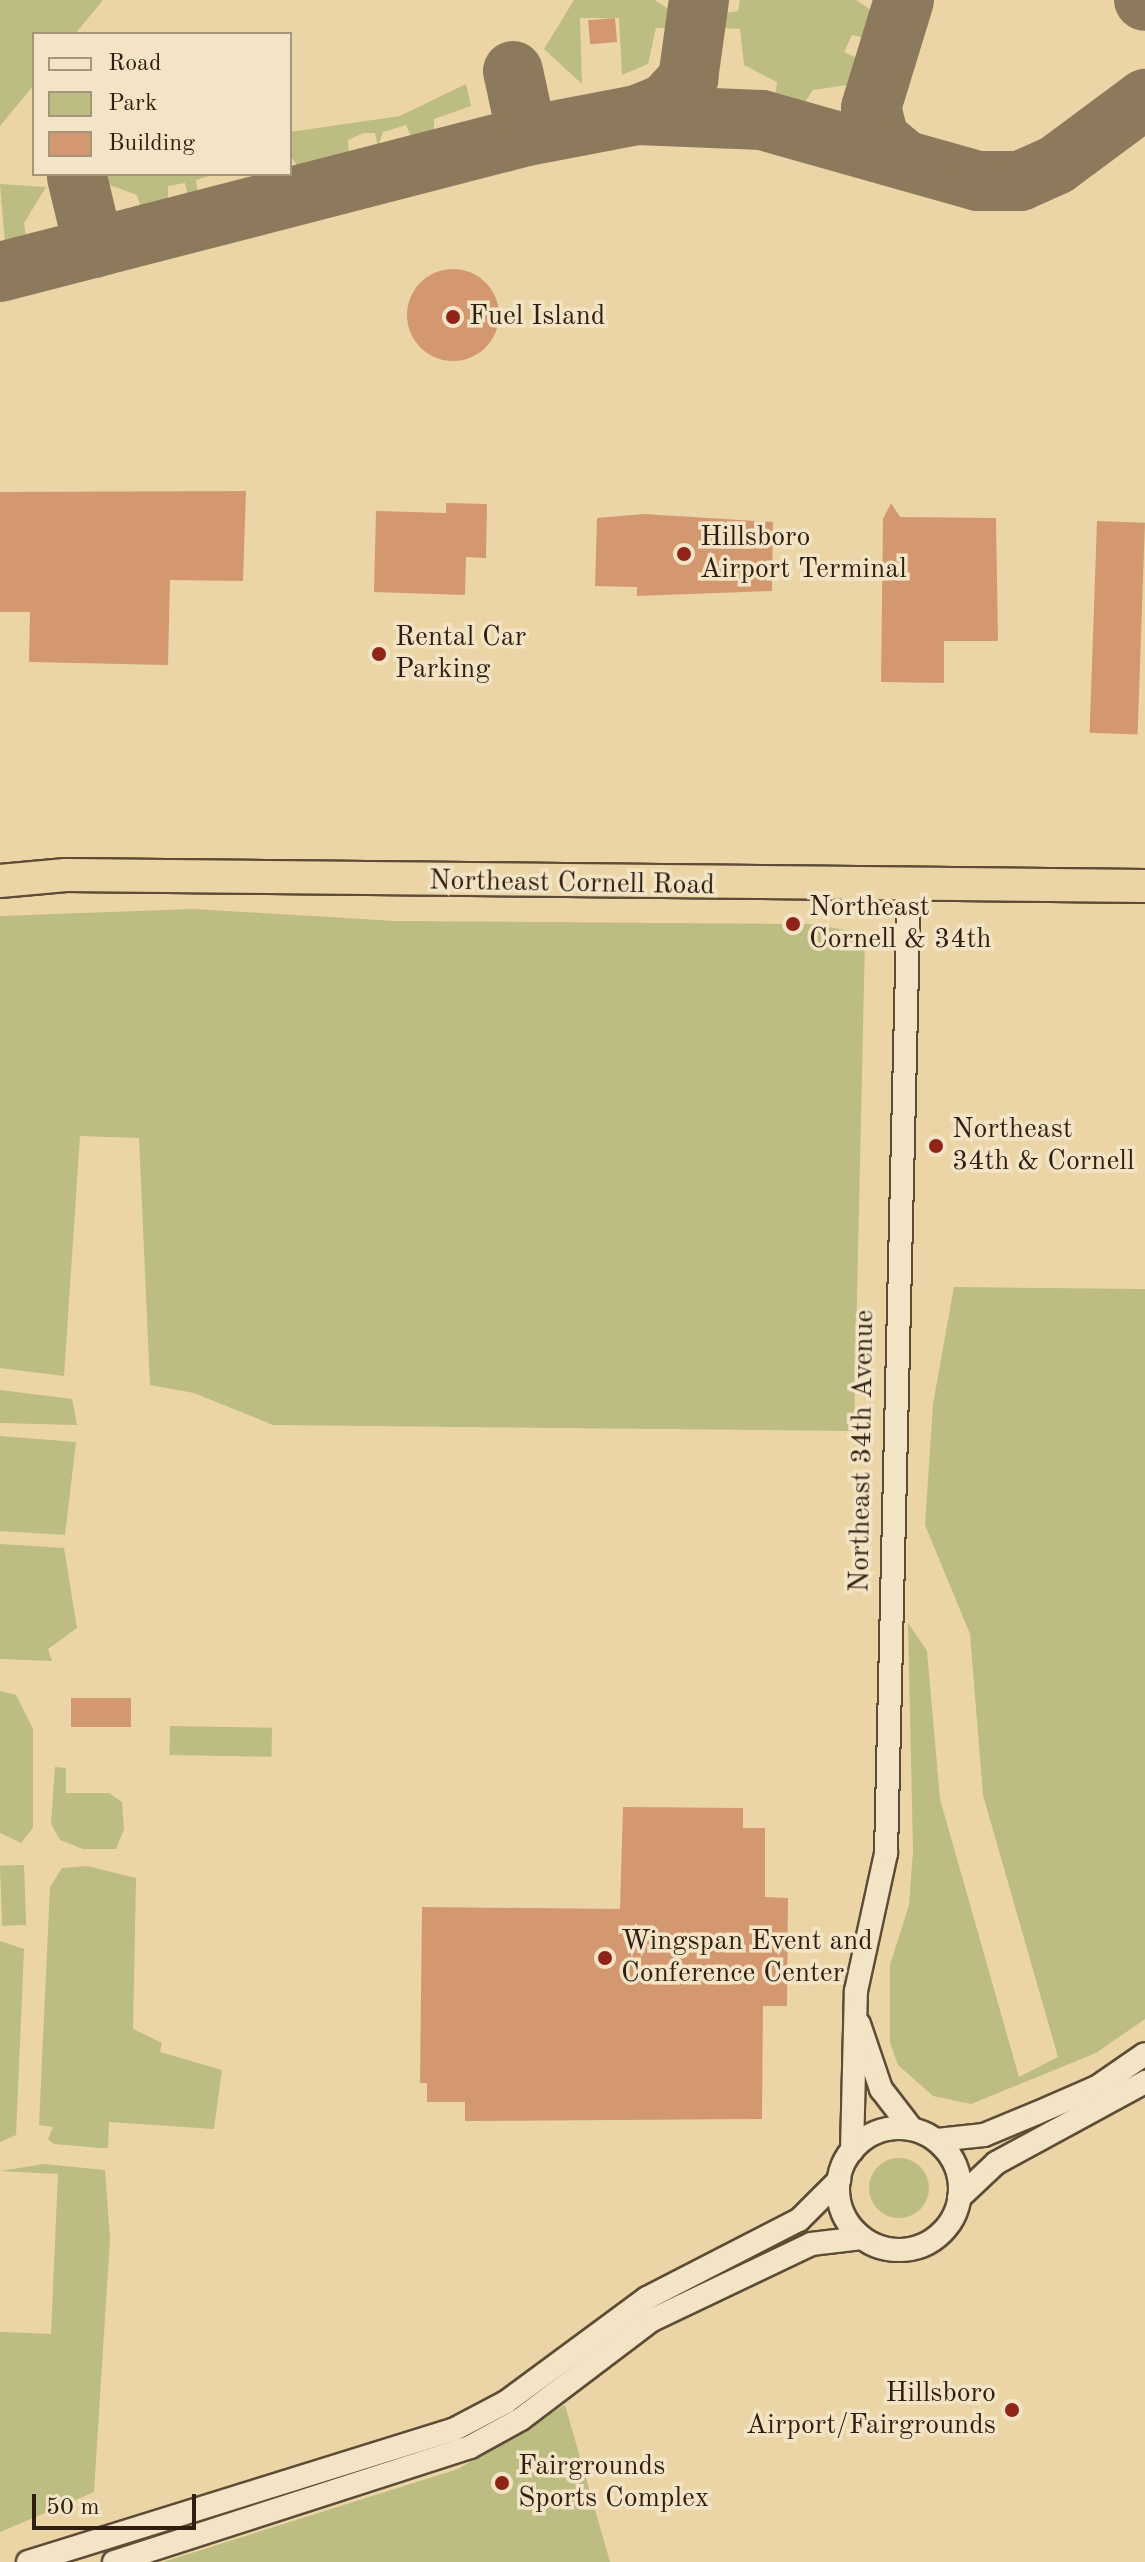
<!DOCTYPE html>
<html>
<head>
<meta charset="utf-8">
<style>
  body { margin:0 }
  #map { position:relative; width:1145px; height:2562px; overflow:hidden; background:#ebd5a6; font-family:"Old Standard TT",serif }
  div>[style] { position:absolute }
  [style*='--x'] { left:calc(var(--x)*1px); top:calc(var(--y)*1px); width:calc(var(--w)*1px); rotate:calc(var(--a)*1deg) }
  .green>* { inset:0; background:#bcbc83; transform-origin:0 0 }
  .round { border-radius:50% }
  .taxiway>* { height:60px; margin:-30px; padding:0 30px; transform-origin:30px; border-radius:30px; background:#8d7a5c }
  .building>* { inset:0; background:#d49870; transform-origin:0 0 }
  .roads { filter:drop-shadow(2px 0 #5e4c37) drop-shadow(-2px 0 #5e4c37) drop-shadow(0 2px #5e4c37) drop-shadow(0 -2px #5e4c37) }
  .minor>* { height:22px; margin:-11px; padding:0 11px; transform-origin:11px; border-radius:11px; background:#f2e4c5 }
  .minor>.ring { margin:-11px; padding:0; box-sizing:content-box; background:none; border:22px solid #f2e4c5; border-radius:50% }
  .highway>* { height:32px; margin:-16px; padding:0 16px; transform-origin:16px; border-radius:16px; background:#ebd5a6 }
  .dots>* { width:22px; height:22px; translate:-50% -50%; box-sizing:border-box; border:4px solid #f2e4c5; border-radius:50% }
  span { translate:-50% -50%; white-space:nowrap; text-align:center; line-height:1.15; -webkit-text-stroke:7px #f2e4c5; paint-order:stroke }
  .poi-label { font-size:28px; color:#2f1f12 }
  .left { translate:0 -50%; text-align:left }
  .right { translate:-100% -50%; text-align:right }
  .street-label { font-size:28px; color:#2f1f12 }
  .legend { position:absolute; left:32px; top:32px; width:260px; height:144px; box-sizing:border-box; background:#f2e4c5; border:2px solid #a4957d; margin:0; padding:10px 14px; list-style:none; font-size:24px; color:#2f1f12 }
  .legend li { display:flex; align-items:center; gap:16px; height:40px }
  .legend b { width:40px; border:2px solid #a4957d }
  .scale { position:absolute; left:32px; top:2494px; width:164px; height:36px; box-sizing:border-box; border:4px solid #2f1f12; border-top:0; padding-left:10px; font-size:24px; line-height:28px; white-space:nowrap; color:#2f1f12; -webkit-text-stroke:6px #f2e4c5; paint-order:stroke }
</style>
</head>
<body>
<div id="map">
  <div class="green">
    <div style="clip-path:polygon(0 0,103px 0,75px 34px,34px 34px,34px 85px,0 126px)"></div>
    <div style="clip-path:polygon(574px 0,655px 0,673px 12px,673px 28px,656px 28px,648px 64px,622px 75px,619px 18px,580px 18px,582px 84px,544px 49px)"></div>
    <div style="clip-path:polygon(740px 0,856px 0,874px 12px,866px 38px,852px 35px,844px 52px,859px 59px,848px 85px,813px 90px,805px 102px,775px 96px,777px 82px,744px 65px,740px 29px,724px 28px,724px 13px,738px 11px)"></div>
    <div style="clip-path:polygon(466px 84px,471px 106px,434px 119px,434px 133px,412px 139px,406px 125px,383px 132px,378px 147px,375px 133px,363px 133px,348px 140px,349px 155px,298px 168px,290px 154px,290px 132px,400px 116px)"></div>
    <div style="clip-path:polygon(106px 174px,215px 174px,196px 180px,198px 195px,188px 197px,185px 183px,168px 186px,168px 202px,141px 208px,137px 195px,104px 183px)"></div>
    <div style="clip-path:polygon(0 184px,46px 187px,24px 223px,26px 238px,5px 243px)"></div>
    <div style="clip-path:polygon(193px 909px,395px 921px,810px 924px,857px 932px,865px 939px,854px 1431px,273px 1425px,194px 1393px,150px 1385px,139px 1138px,80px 1136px,64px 1376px,0 1368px,0 916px)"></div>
    <div style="clip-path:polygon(954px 1287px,1145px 1289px,1145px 2019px,1096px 2053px,971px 2104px,933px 2096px,898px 2065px,890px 2043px,890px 1965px,909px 1905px,913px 1851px,908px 1623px,927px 1651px,940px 1799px,1019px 2077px,1058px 2057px,983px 1795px,970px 1634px,925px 1525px,933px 1404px)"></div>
    <div style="clip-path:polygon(0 1390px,72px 1399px,77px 1425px,0 1423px)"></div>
    <div style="clip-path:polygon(0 1436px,76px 1442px,65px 1535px,0 1531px)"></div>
    <div style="clip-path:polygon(0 1544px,64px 1548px,77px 1628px,48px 1649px,52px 1661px,0 1659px)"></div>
    <div style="clip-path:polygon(0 1691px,16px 1695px,33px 1729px,33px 1828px,21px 1843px,0 1833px)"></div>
    <div style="left:170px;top:1726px;width:102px;height:29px;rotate:1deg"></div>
    <div style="clip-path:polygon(55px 1767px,66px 1768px,66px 1793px,109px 1793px,122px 1802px,124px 1829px,116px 1849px,83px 1849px,60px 1840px,51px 1824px)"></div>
    <div style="left:24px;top:1865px;width:60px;height:24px;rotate:88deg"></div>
    <div style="clip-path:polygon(87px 1866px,136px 1878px,133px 2029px,162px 2043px,160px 2052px,222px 2070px,214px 2129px,109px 2122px,108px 2148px,101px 2148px,54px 2144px,48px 2139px,53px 2127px,39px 2125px,50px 1887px,62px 1868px)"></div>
    <div style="clip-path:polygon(0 1941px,24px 1949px,16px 2135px,0 2142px)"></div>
    <div class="round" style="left:869px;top:2158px;width:60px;height:60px"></div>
    <div style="clip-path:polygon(44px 2164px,105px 2170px,110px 2239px,94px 2492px,0 2532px,0 2332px,51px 2334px,58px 2174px,0 2171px)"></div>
    <div style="clip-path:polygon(565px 2405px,610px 2562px,163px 2562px,458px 2469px)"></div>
  </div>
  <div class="taxiway">
    <div style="--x:1144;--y:0;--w:1;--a:45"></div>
    <div style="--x:513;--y:71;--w:66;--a:77.8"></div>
    <div style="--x:637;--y:115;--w:31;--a:-22"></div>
    <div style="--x:666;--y:103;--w:33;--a:-47"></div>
    <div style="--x:688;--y:79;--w:80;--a:-82.1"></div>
    <div style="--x:902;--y:158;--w:30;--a:-140"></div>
    <div style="--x:879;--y:139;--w:32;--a:-104"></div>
    <div style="--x:871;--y:108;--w:113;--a:-73"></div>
    <div style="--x:77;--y:177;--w:73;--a:76.5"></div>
    <div style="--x:0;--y:272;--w:544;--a:-14.47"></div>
    <div style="--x:527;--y:136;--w:112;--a:-10.8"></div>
    <div style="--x:637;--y:115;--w:125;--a:2.3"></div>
    <div style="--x:762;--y:120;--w:224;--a:15.8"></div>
    <div style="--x:978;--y:181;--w:42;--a:0"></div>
    <div style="--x:1020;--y:181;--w:39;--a:-24"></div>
    <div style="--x:1056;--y:165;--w:111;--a:-36.6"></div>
  </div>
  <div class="building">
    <div style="left:615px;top:18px;width:24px;height:27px;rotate:85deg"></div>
    <div class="round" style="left:407px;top:269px;width:92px;height:92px"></div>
    <div style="clip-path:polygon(246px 491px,243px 581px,170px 580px,168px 665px,29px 662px,30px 612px,0 612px,0 492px)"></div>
    <div style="clip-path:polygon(446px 503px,487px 504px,486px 558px,466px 557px,465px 595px,374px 592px,376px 511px,446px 513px)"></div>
    <div style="clip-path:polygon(891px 503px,900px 517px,996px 518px,998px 641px,944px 641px,944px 683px,881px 682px,883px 519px)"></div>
    <div style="clip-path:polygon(644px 514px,773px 522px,772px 591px,637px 596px,637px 587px,595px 586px,597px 518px)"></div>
    <div style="left:1097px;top:521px;width:48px;height:212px;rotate:2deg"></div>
    <div style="left:71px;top:1698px;width:60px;height:29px"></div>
    <div style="clip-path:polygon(623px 1807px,743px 1808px,743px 1828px,765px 1828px,765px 1897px,788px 1898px,787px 2006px,763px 2006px,762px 2119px,465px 2121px,465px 2102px,427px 2102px,427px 2083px,420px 2083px,422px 1907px,620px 1909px)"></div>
  </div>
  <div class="roads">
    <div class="minor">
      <div style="--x:859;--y:2024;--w:69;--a:71.3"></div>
      <div style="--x:881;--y:2089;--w:49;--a:52.4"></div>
      <div class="ring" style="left:838px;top:2128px;width:100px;height:100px"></div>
      <div style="--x:937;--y:2140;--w:47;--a:-6.1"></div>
      <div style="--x:984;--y:2135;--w:57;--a:-22.5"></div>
      <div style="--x:1037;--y:2113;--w:65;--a:-23.4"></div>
      <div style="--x:1097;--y:2087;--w:58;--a:-34.5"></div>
      <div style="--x:852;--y:2151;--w:160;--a:-88.6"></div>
      <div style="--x:856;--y:1991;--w:141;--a:-77.7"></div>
      <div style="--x:886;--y:1853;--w:967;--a:-88.64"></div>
      <div style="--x:959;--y:2198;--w:51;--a:-43.4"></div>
      <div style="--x:996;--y:2163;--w:170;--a:-28.5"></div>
      <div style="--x:28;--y:2562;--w:445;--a:-17.3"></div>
      <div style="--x:453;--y:2430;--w:60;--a:-27.8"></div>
      <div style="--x:506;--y:2402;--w:175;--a:-36.4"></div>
      <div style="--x:647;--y:2298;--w:171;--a:-27.2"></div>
      <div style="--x:799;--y:2220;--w:57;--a:-45"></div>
      <div style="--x:114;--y:2562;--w:374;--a:-17.9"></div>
      <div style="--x:470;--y:2447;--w:58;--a:-28.8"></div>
      <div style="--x:521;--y:2419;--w:164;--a:-37.1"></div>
      <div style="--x:652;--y:2320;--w:176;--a:-25.5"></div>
      <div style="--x:811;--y:2244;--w:51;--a:-6.7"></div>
    </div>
    <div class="highway">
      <div style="--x:0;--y:881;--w:66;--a:-5.2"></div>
      <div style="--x:66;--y:875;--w:1079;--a:0.58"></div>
    </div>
  </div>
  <div class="dots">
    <div style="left:453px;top:317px;background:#8f2418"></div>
    <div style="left:684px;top:554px;background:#8f2418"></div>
    <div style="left:379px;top:654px;background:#8f2418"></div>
    <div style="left:793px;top:924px;background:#8f2418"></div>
    <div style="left:936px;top:1146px;background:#8f2418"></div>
    <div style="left:605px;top:1958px;background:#8f2418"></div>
    <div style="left:1012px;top:2410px;background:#8f2418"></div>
    <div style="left:502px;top:2483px;background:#8f2418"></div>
  </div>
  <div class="poi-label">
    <span class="left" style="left:469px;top:317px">Fuel Island</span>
    <span class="left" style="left:700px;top:554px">Hillsboro<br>Airport Terminal</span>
    <span class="left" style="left:395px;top:654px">Rental Car<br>Parking</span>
    <span class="left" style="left:809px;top:924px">Northeast<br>Cornell &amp; 34th</span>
    <span class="left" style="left:952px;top:1146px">Northeast<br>34th &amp; Cornell</span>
    <span class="left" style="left:621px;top:1958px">Wingspan Event and<br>Conference Center</span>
    <span class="right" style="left:996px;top:2410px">Hillsboro<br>Airport/Fairgrounds</span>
    <span class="left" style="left:518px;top:2483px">Fairgrounds<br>Sports Complex</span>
  </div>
  <div class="street-label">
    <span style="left:572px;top:884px;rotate:1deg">Northeast Cornell Road</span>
    <span style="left:863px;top:1451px;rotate:-89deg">Northeast 34th Avenue</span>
  </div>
  <ul class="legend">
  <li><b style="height:10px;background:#f2e4c5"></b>Road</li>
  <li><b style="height:22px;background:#bcbc83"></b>Park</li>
  <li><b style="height:22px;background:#d49870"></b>Building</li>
  </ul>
  <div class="scale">50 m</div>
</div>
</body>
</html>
